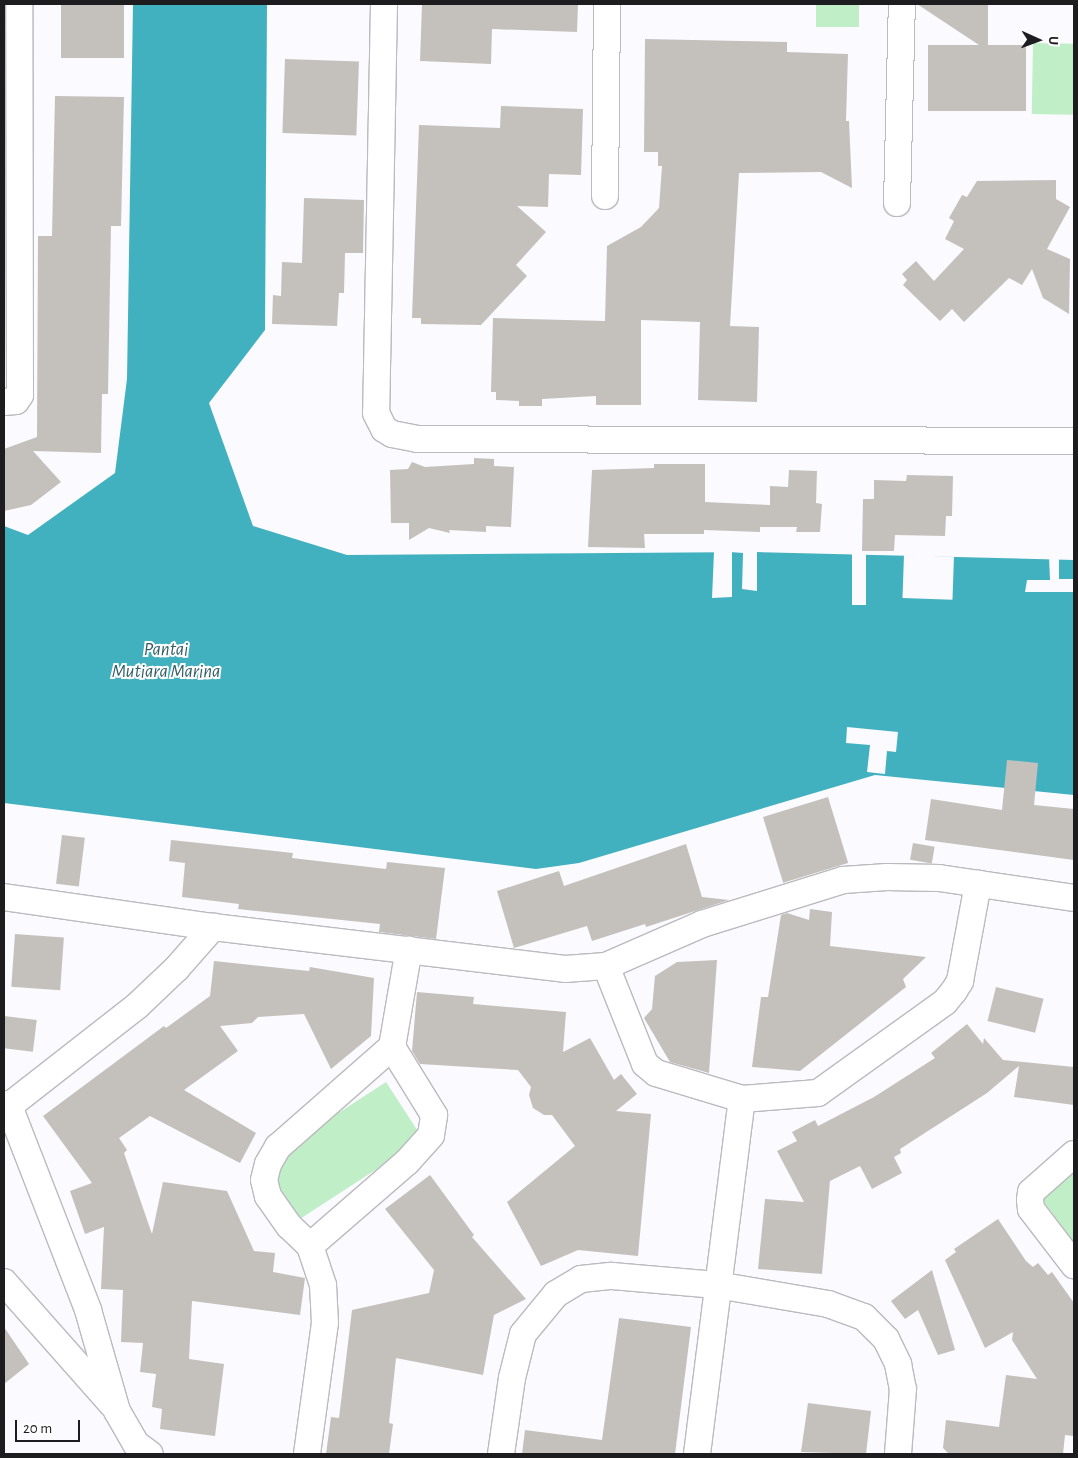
<!DOCTYPE html>
<html>
<head>
<meta charset="utf-8">
<style>
  body { margin:0 }
  #map { position:relative; width:1078px; height:1458px; overflow:hidden; background:#fafaff; font-family:"Alegreya Sans",sans-serif }
  div>[style] { position:absolute }
  [style*='--x'] { left:calc(var(--x)*1px); top:calc(var(--y)*1px); width:calc(var(--w)*1px); rotate:calc(var(--a)*1deg) }
  .green>* { inset:0; background:#c0eec7; transform-origin:0 0 }
  .water>* { inset:0; background:#42b1bf }
  .pier>* { inset:0; background:#fafaff; transform-origin:0 0 }
  .building>* { inset:0; background:#c4c1bd; transform-origin:0 0 }
  .roads { filter:drop-shadow(1px 0 #bababf) drop-shadow(-1px 0 #bababf) drop-shadow(0 1px #bababf) drop-shadow(0 -1px #bababf) }
  .street>* { height:26px; margin:-13px; padding:0 13px; transform-origin:13px; border-radius:13px; background:#fff }
  span { translate:-50% -50%; white-space:nowrap; text-align:center; line-height:1.15; -webkit-text-stroke:4px #fff; paint-order:stroke }
  .water-label { font-size:19px; color:#2f5e64; font-style:italic }
  .frame { position:absolute; inset:0; border:5px solid #1d1d1f; pointer-events:none }
  .north { position:absolute; left:1013px; top:15px; width:50px; height:50px; -webkit-text-stroke:4px #fff; paint-order:stroke; rotate:92deg; font-size:14px; font-weight:700; line-height:20px; text-align:center; color:#1d1d1f }
  .north::after { content:''; display:block; margin:auto; width:18px; height:22px; background:#1d1d1f; clip-path:polygon(50% 0,100% 100%,50% 72%,0 100%) }
  .scale { position:absolute; left:15px; top:1420px; width:65px; height:22px; box-sizing:border-box; border:2px solid #1d1d1f; border-top:0; padding-left:6px; font-size:15px; line-height:18px; white-space:nowrap; color:#1d1d1f; -webkit-text-stroke:4px #fff; paint-order:stroke }
</style>
</head>
<body>
<div id="map">
  <div class="green">
    <div style="left:816px;top:4px;width:43px;height:23px"></div>
    <div style="left:1033px;top:43px;width:41px;height:71px;rotate:1deg"></div>
    <div style="left:386px;top:1082px;width:68px;height:151px;rotate:57deg"></div>
    <div style="clip-path:polygon(1074px 1166px,1074px 1242px,1038px 1194px)"></div>
  </div>
  <div class="water">
    <div style="clip-path:polygon(133px 4px,267px 4px,265px 330px,209px 403px,253px 526px,347px 555px,757px 552px,1074px 560px,1074px 795px,875px 775px,579px 863px,536px 869px,4px 803px,4px 526px,28px 535px,115px 473px,127px 379px)"></div>
  </div>
  <div class="pier">
    <div style="clip-path:polygon(714px 552px,757px 552px,757px 591px,742px 589px,743px 553px,732px 552px,732px 597px,712px 598px)"></div>
    <div style="left:852px;top:554px;width:14px;height:51px"></div>
    <div style="left:904px;top:555px;width:50px;height:43px;rotate:2deg"></div>
    <div style="clip-path:polygon(1049px 557px,1059px 558px,1059px 579px,1074px 579px,1074px 592px,1025px 592px,1027px 580px,1050px 580px)"></div>
    <div style="clip-path:polygon(847px 727px,898px 732px,896px 752px,887px 751px,885px 774px,867px 772px,870px 745px,846px 743px)"></div>
  </div>
  <div class="building">
    <div style="left:61px;top:4px;width:63px;height:54px"></div>
    <div style="clip-path:polygon(422px 4px,578px 4px,577px 32px,492px 29px,491px 64px,420px 61px)"></div>
    <div style="clip-path:polygon(917px 4px,988px 4px,988px 45px,1026px 45px,1026px 111px,928px 111px,928px 45px,979px 45px)"></div>
    <div style="clip-path:polygon(645px 39px,787px 42px,787px 52px,848px 54px,846px 121px,849px 121px,852px 188px,821px 172px,739px 173px,730px 326px,759px 327px,757px 402px,698px 400px,700px 322px,641px 320px,641px 405px,596px 405px,596px 396px,542px 399px,542px 406px,519px 406px,519px 401px,496px 400px,496px 392px,491px 392px,493px 318px,605px 321px,607px 246px,641px 227px,659px 208px,662px 166px,658px 166px,658px 152px,644px 152px)"></div>
    <div style="left:285px;top:59px;width:74px;height:74px;rotate:2deg"></div>
    <div style="clip-path:polygon(55px 96px,124px 97px,121px 226px,111px 226px,108px 394px,102px 394px,101px 453px,33px 451px,61px 482px,31px 505px,4px 511px,4px 449px,37px 437px,38px 236px,52px 236px)"></div>
    <div style="clip-path:polygon(501px 106px,583px 109px,581px 175px,549px 174px,548px 207px,517px 206px,546px 232px,516px 265px,527px 276px,481px 325px,421px 324px,421px 318px,412px 318px,419px 125px,500px 128px)"></div>
    <div style="clip-path:polygon(1056px 180px,1056px 199px,1070px 207px,1047px 249px,1070px 259px,1069px 314px,1043px 298px,1032px 269px,1022px 285px,1009px 278px,964px 322px,952px 309px,940px 321px,903px 285px,907px 280px,902px 274px,916px 261px,934px 281px,964px 249px,945px 239px,954px 221px,949px 218px,962px 195px,967px 197px,977px 181px)"></div>
    <div style="clip-path:polygon(304px 198px,364px 200px,363px 253px,345px 253px,344px 293px,339px 293px,337px 326px,272px 324px,273px 295px,281px 296px,282px 262px,302px 263px)"></div>
    <div style="clip-path:polygon(474px 458px,494px 459px,494px 466px,514px 467px,511px 527px,486px 526px,486px 532px,449px 530px,450px 533px,429px 528px,409px 540px,409px 523px,391px 523px,390px 470px,408px 469px,412px 462px,425px 467px,474px 464px)"></div>
    <div style="clip-path:polygon(654px 464px,705px 464px,705px 502px,770px 505px,770px 486px,788px 487px,789px 470px,817px 471px,816px 503px,822px 504px,820px 532px,796px 532px,797px 527px,760px 527px,760px 532px,704px 530px,704px 534px,644px 534px,645px 548px,588px 547px,592px 470px,654px 468px)"></div>
    <div style="clip-path:polygon(907px 475px,953px 476px,952px 516px,946px 516px,945px 536px,895px 535px,894px 551px,862px 551px,863px 499px,874px 499px,874px 480px,906px 481px)"></div>
    <div style="clip-path:polygon(1007px 760px,1038px 763px,1034px 805px,1074px 809px,1074px 860px,925px 840px,931px 799px,1002px 810px)"></div>
    <div style="left:828px;top:797px;width:69px;height:68px;rotate:73deg"></div>
    <div style="left:62px;top:835px;width:23px;height:49px;rotate:7deg"></div>
    <div style="clip-path:polygon(171px 840px,293px 853px,292px 858px,386px 869px,387px 862px,445px 868px,436px 939px,379px 932px,380px 924px,238px 909px,239px 904px,182px 897px,185px 863px,169px 861px)"></div>
    <div style="left:913px;top:843px;width:22px;height:17px;rotate:10deg"></div>
    <div style="clip-path:polygon(686px 844px,702px 897px,729px 900px,646px 927px,645px 924px,592px 941px,587px 926px,514px 948px,497px 891px,559px 871px,564px 886px)"></div>
    <div style="clip-path:polygon(810px 909px,832px 912px,830px 946px,926px 957px,903px 979px,906px 987px,800px 1071px,752px 1067px,761px 997px,768px 997px,781px 915px,787px 913px,809px 920px)"></div>
    <div style="left:15px;top:934px;width:49px;height:53px;rotate:4deg"></div>
    <div style="clip-path:polygon(717px 960px,709px 1073px,670px 1062px,644px 1018px,652px 1009px,655px 976px,677px 962px)"></div>
    <div style="clip-path:polygon(214px 961px,309px 971px,310px 967px,374px 978px,371px 1036px,331px 1069px,304px 1014px,258px 1017px,252px 1023px,220px 1026px,238px 1051px,184px 1090px,256px 1133px,240px 1163px,150px 1116px,119px 1138px,127px 1150px,124px 1153px,152px 1234px,163px 1182px,227px 1191px,254px 1251px,275px 1253px,273px 1272px,305px 1278px,300px 1315px,192px 1301px,189px 1359px,224px 1364px,215px 1436px,160px 1429px,162px 1409px,152px 1407px,156px 1374px,140px 1372px,143px 1343px,121px 1342px,123px 1290px,101px 1289px,104px 1227px,85px 1234px,70px 1191px,92px 1183px,43px 1116px,164px 1026px,166px 1028px,210px 996px)"></div>
    <div style="left:996px;top:987px;width:49px;height:35px;rotate:14deg"></div>
    <div style="clip-path:polygon(417px 992px,474px 997px,473px 1004px,566px 1012px,563px 1052px,590px 1038px,614px 1080px,621px 1074px,637px 1094px,616px 1111px,651px 1114px,638px 1256px,578px 1250px,541px 1266px,507px 1202px,575px 1146px,552px 1115px,544px 1115px,533px 1108px,529px 1095px,531px 1087px,518px 1070px,420px 1064px,412px 1051px)"></div>
    <div style="left:4px;top:1016px;width:33px;height:32px;rotate:7deg"></div>
    <div style="clip-path:polygon(967px 1024px,983px 1044px,984px 1038px,1003px 1060px,1074px 1067px,1074px 1105px,1014px 1097px,1019px 1066px,987px 1093px,900px 1149px,901px 1153px,894px 1157px,902px 1173px,872px 1189px,860px 1166px,830px 1181px,822px 1274px,758px 1269px,765px 1199px,804px 1202px,777px 1151px,797px 1141px,792px 1132px,815px 1120px,818px 1126px,874px 1097px,935px 1058px,931px 1053px)"></div>
    <div style="clip-path:polygon(430px 1175px,474px 1235px,472px 1237px,526px 1299px,494px 1315px,483px 1375px,396px 1358px,389px 1423px,393px 1424px,389px 1454px,326px 1454px,331px 1417px,339px 1418px,352px 1310px,429px 1293px,434px 1270px,385px 1209px)"></div>
    <div style="clip-path:polygon(998px 1219px,1026px 1261px,1033px 1267px,1038px 1263px,1048px 1275px,1052px 1272px,1074px 1303px,1074px 1436px,1065px 1435px,1063px 1454px,949px 1454px,943px 1448px,946px 1420px,999px 1427px,1006px 1375px,1037px 1379px,1012px 1340px,1013px 1332px,985px 1348px,945px 1260px,956px 1252px,954px 1249px)"></div>
    <div style="clip-path:polygon(932px 1270px,955px 1350px,938px 1355px,918px 1310px,905px 1319px,891px 1301px)"></div>
    <div style="clip-path:polygon(619px 1318px,691px 1327px,675px 1454px,522px 1454px,525px 1430px,602px 1440px)"></div>
    <div style="clip-path:polygon(4px 1327px,29px 1364px,4px 1384px)"></div>
    <div style="clip-path:polygon(808px 1403px,871px 1411px,866px 1454px,801px 1452px)"></div>
  </div>
  <div class="roads">
    <div class="street">
      <div style="--x:384;--y:4;--w:409;--a:91.1"></div>
      <div style="--x:376;--y:413;--w:18;--a:63"></div>
      <div style="--x:384;--y:429;--w:9;--a:32"></div>
      <div style="--x:392;--y:434;--w:25;--a:11"></div>
      <div style="--x:417;--y:439;--w:657;--a:0.17"></div>
      <div style="--x:605;--y:196;--w:192;--a:-89.4"></div>
      <div style="--x:897;--y:203;--w:199;--a:-88.6"></div>
      <div style="--x:4;--y:402;--w:12;--a:-5"></div>
      <div style="--x:16;--y:401;--w:7;--a:-56"></div>
      <div style="--x:20;--y:395;--w:391;--a:-90.1"></div>
      <div style="--x:4;--y:897;--w:211;--a:8.2"></div>
      <div style="--x:213;--y:927;--w:354;--a:6.8"></div>
      <div style="--x:565;--y:969;--w:41;--a:-4.2"></div>
      <div style="--x:606;--y:966;--w:105;--a:-23.6"></div>
      <div style="--x:702;--y:924;--w:148;--a:-17.3"></div>
      <div style="--x:843;--y:880;--w:44;--a:-3.9"></div>
      <div style="--x:887;--y:877;--w:52;--a:1.1"></div>
      <div style="--x:939;--y:878;--w:136;--a:8.4"></div>
      <div style="--x:606;--y:966;--w:105;--a:68.3"></div>
      <div style="--x:645;--y:1064;--w:14;--a:39"></div>
      <div style="--x:656;--y:1073;--w:90;--a:16.8"></div>
      <div style="--x:742;--y:1099;--w:76;--a:-4.5"></div>
      <div style="--x:818;--y:1093;--w:156;--a:-35.6"></div>
      <div style="--x:945;--y:1002;--w:14;--a:-51"></div>
      <div style="--x:954;--y:991;--w:12;--a:-59"></div>
      <div style="--x:960;--y:981;--w:99;--a:-79.5"></div>
      <div style="--x:4;--y:1104;--w:5;--a:22"></div>
      <div style="--x:9;--y:1106;--w:162;--a:-38"></div>
      <div style="--x:137;--y:1006;--w:55;--a:-43.5"></div>
      <div style="--x:177;--y:968;--w:55;--a:-48.7"></div>
      <div style="--x:9;--y:1106;--w:219;--a:68.8"></div>
      <div style="--x:88;--y:1310;--w:105;--a:74"></div>
      <div style="--x:117;--y:1411;--w:38;--a:60"></div>
      <div style="--x:136;--y:1444;--w:17;--a:36"></div>
      <div style="--x:1074;--y:1154;--w:57;--a:138.5"></div>
      <div style="--x:1031;--y:1192;--w:8;--a:97"></div>
      <div style="--x:1030;--y:1200;--w:9;--a:84"></div>
      <div style="--x:1031;--y:1209;--w:71;--a:52.5"></div>
      <div style="--x:310;--y:1246;--w:128;--a:-40.9"></div>
      <div style="--x:407;--y:1162;--w:36;--a:-48"></div>
      <div style="--x:431;--y:1135;--w:20;--a:-81"></div>
      <div style="--x:434;--y:1115;--w:80;--a:-121.7"></div>
      <div style="--x:392;--y:1047;--w:99;--a:-80.2"></div>
      <div style="--x:4;--y:1282;--w:163;--a:48.5"></div>
      <div style="--x:307;--y:1454;--w:132;--a:-82.2"></div>
      <div style="--x:325;--y:1323;--w:38;--a:-93"></div>
      <div style="--x:323;--y:1285;--w:41;--a:-108.4"></div>
      <div style="--x:310;--y:1246;--w:29;--a:-136"></div>
      <div style="--x:289;--y:1226;--w:37;--a:-125"></div>
      <div style="--x:268;--y:1196;--w:16;--a:-104"></div>
      <div style="--x:264;--y:1180;--w:16;--a:-76"></div>
      <div style="--x:268;--y:1164;--w:20;--a:-60"></div>
      <div style="--x:278;--y:1147;--w:152;--a:-41.3"></div>
      <div style="--x:501;--y:1454;--w:77;--a:-81.8"></div>
      <div style="--x:512;--y:1378;--w:45;--a:-76"></div>
      <div style="--x:523;--y:1334;--w:52;--a:-50.5"></div>
      <div style="--x:556;--y:1294;--w:29;--a:-31"></div>
      <div style="--x:581;--y:1279;--w:31;--a:-6"></div>
      <div style="--x:612;--y:1276;--w:105;--a:4.9"></div>
      <div style="--x:717;--y:1285;--w:113;--a:9.7"></div>
      <div style="--x:828;--y:1304;--w:38;--a:20"></div>
      <div style="--x:864;--y:1317;--w:31;--a:45"></div>
      <div style="--x:886;--y:1339;--w:28;--a:64"></div>
      <div style="--x:898;--y:1364;--w:25;--a:79"></div>
      <div style="--x:903;--y:1389;--w:65;--a:94.4"></div>
      <div style="--x:697;--y:1454;--w:358;--a:-82.8"></div>
    </div>
  </div>
  <div class="water-label">
    <span style="left:166px;top:661px">Pantai<br>Mutiara Marina</span>
  </div>
  <div class="frame"></div>
  <div class="north">U</div>
  <div class="scale">20 m</div>
</div>
</body>
</html>
